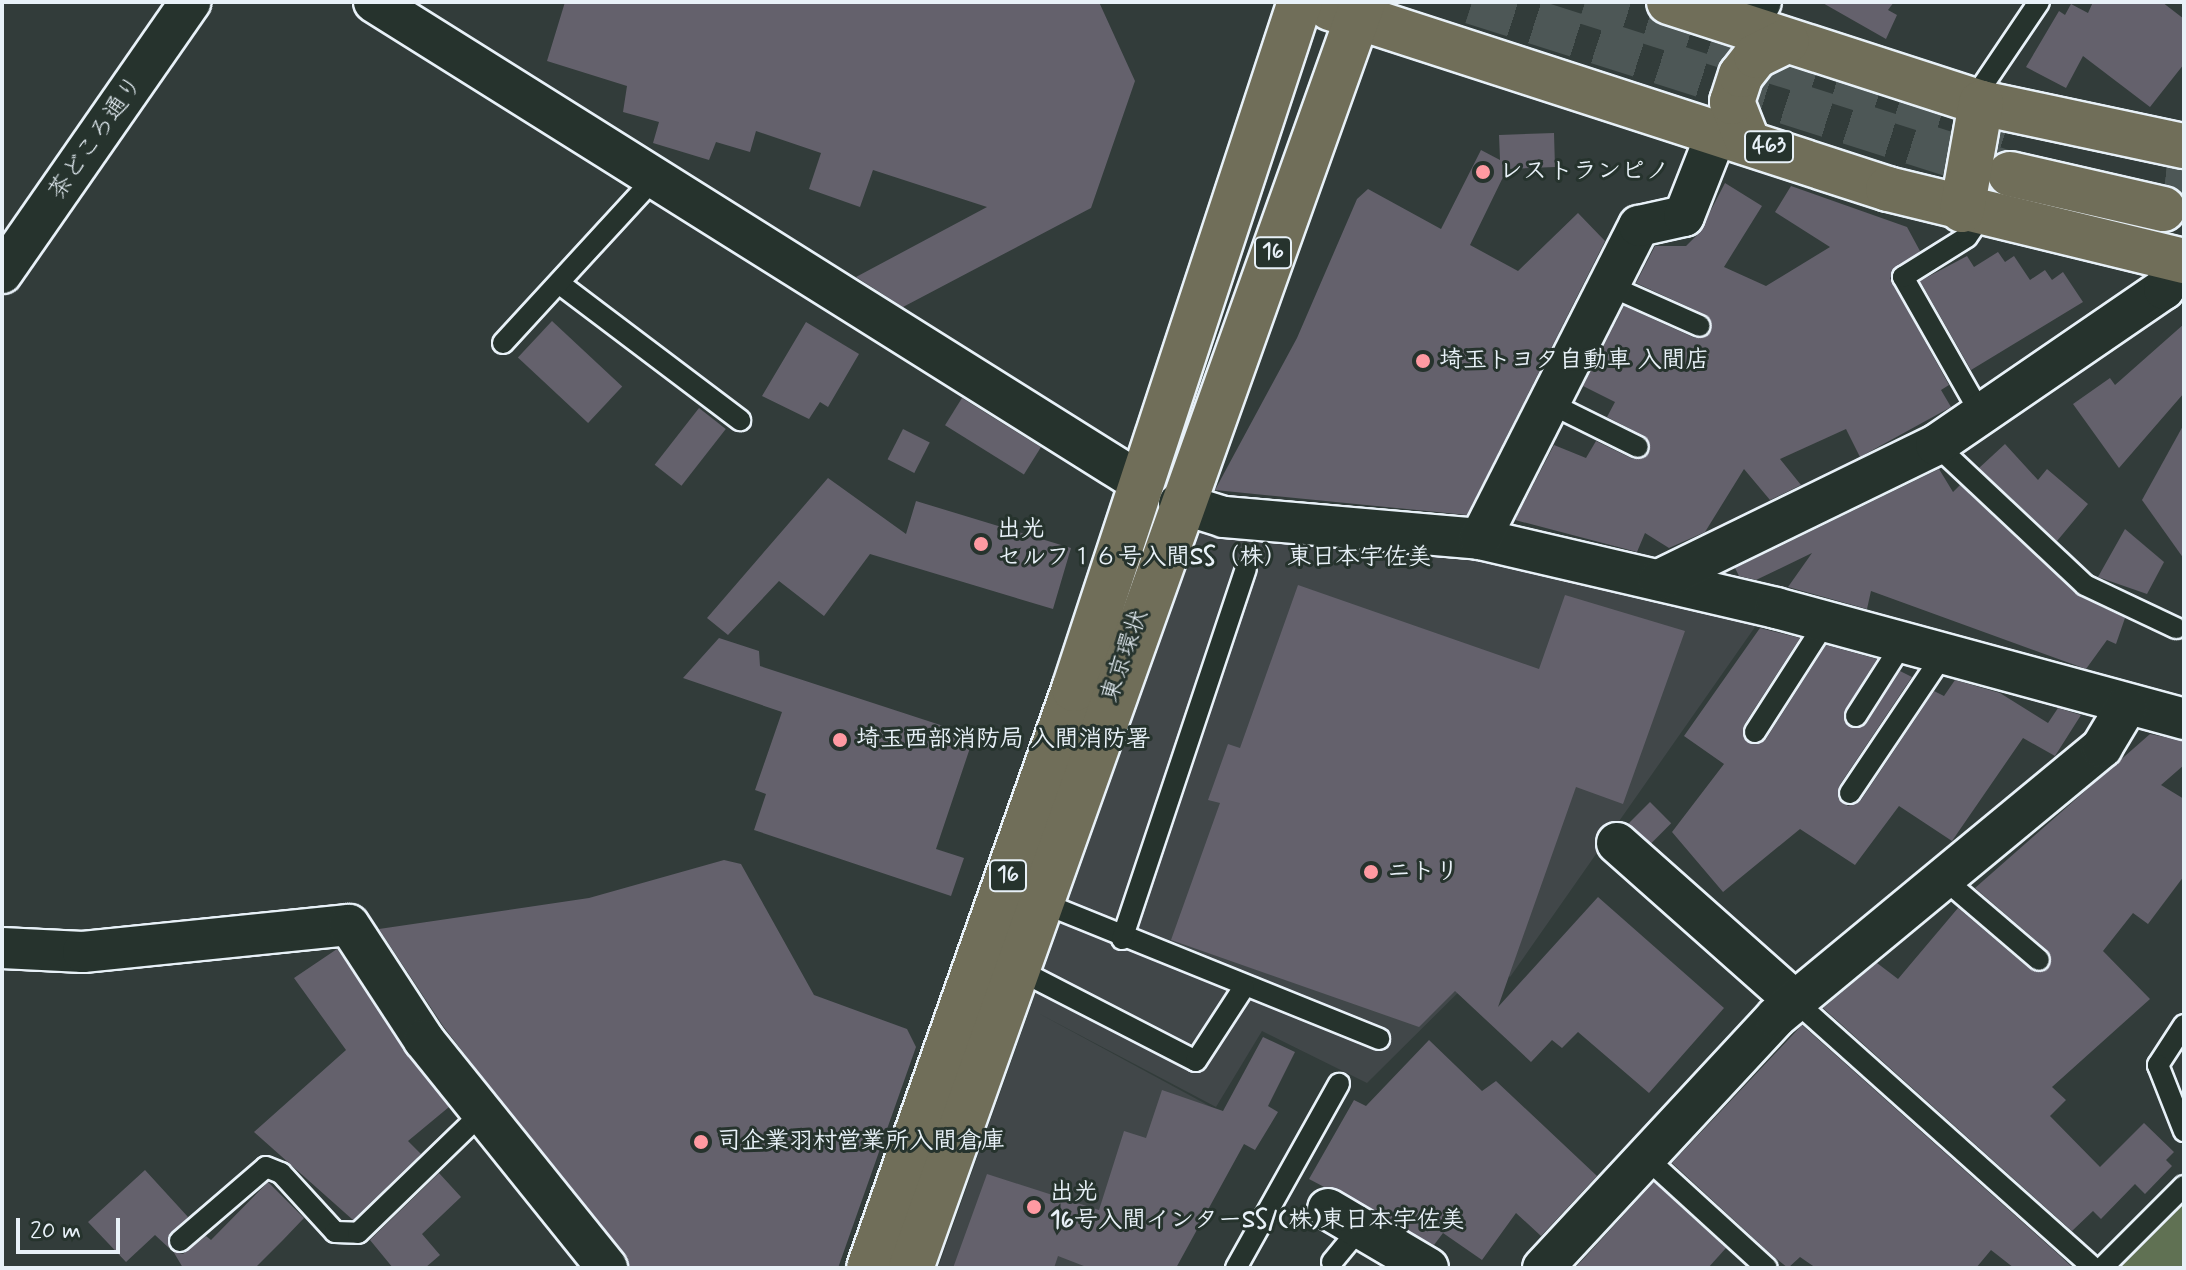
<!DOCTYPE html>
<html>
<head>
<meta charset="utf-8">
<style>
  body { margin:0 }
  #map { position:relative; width:2186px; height:1270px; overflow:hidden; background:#323c3a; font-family:Mynerve,"Klee One",sans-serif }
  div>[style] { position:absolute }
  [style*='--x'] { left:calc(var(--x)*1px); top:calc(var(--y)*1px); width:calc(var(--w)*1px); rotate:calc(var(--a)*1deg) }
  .built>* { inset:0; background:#414749 }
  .green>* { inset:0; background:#607153 }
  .building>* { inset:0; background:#64616c; transform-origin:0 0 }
  .highway-tunnel>* { height:44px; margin-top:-22px; transform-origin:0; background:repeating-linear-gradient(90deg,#4d5756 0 44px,transparent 0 66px) }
  .roads { filter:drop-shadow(2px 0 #e8f1f8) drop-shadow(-2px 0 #e8f1f8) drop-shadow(0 2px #e8f1f8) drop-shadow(0 -2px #e8f1f8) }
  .lane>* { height:20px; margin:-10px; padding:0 10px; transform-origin:10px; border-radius:10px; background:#26332d }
  .street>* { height:40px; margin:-20px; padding:0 20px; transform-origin:20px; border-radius:20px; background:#26332d }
  .highway>* { height:44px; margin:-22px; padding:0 22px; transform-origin:22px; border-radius:22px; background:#706e59 }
  .dots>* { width:22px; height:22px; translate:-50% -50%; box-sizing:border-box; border:4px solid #26332d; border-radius:50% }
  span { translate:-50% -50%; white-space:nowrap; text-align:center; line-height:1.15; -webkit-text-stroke:6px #26332d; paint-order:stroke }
  .shield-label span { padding:2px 6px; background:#26332d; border:2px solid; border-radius:6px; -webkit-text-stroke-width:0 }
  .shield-label { font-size:22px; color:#e8f1f8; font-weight:700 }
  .street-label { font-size:24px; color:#e8f1f8 }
  .poi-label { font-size:24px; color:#e8f1f8; font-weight:700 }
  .left { translate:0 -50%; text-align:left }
  .frame { position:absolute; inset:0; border:4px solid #e8f1f8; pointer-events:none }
  .scale { position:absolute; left:16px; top:1218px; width:104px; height:36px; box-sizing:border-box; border:4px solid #e8f1f8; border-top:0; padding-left:10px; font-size:24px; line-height:28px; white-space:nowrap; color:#e8f1f8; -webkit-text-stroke:6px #26332d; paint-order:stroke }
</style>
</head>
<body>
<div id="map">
  <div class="built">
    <div style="clip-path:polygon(1217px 528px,1481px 556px,1762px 617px,1510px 977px,1491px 960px,1367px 1083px,1262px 1031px,1216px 1107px,1038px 1013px,1215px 1109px,1129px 1268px,938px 1268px,1200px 530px)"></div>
  </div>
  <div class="green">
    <div style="clip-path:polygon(2184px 1202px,2184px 1268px,2116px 1268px)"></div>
  </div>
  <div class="building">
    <div style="clip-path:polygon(565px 2px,1099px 2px,1135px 81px,1091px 208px,903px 307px,856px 277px,987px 207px,873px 170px,860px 207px,809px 189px,821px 153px,756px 131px,750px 152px,716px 142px,709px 160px,653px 143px,659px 122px,623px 112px,627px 86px,547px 61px)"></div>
    <div style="clip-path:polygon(1821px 2px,1894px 2px,1888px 10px,1897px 15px,1886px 39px)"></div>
    <div style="clip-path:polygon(2093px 2px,2162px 2px,2184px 19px,2184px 64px,2150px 107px,2083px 56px,2066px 88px,2026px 67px,2059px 11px,2065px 15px,2071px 4px,2088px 13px)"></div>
    <div style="clip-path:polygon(1554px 133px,1555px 167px,1507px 169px,1470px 245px,1518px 271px,1578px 213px,1605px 241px,1467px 515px,1215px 490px,1297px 338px,1357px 199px,1368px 189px,1441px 229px,1481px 150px,1500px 160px,1499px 135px)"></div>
    <div style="clip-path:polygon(1725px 183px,1762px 206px,1724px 267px,1766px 286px,1830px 247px,1775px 212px,1791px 186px,1907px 227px,1920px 251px,1890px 278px,1949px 385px,1941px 390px,1951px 407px,1860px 457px,1846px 429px,1780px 459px,1801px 485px,1770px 500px,1744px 469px,1705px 532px,1669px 548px,1645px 533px,1637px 552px,1515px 520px,1554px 445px,1586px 458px,1596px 441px,1633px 459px,1649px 453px,1644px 436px,1607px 417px,1615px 402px,1583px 386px,1624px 306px,1695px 338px,1711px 332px,1706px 315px,1636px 283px,1655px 246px,1686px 246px,1699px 233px)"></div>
    <div style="clip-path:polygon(1998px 252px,2005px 262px,2014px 256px,2030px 280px,2045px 270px,2052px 280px,2063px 272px,2083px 302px,1971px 370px,1920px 281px,1967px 256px,1974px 267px)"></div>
    <div style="left:552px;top:321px;width:96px;height:50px;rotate:43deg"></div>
    <div style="clip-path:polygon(806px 322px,859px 354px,828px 407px,820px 402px,809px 419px,762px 396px)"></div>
    <div style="clip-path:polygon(2184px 324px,2184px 393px,2119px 468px,2073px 404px,2110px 378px,2115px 385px)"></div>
    <div style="left:962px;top:398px;width:93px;height:32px;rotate:32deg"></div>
    <div style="left:699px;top:408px;width:34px;height:72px;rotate:38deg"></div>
    <div style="clip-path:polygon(2184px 424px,2184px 559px,2142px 500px)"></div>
    <div style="left:903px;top:429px;width:30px;height:34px;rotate:27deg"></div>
    <div style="clip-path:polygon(2005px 444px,2038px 480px,2047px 469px,2088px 504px,2057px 541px,1979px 468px)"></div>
    <div style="clip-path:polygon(1939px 469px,1953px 492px,1960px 485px,2076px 594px,2125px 618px,2116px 644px,2107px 640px,2086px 669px,1871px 591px,1867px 609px,1788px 587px,1812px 553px,1756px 580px,1739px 576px,1735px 568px)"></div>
    <div style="clip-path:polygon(828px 478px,906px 534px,916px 501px,1071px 548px,1053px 609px,870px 554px,824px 616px,779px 581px,728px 635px,707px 618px)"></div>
    <div style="clip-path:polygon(2125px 529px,2164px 562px,2147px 594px,2098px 577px)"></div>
    <div style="clip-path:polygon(1298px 585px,1539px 669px,1565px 595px,1685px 631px,1623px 804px,1576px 787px,1498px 1007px,1598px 897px,1724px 1008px,1649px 1093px,1578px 1032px,1562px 1048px,1552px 1040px,1531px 1062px,1455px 991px,1419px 1027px,1171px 940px,1220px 803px,1208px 800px,1228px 744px,1240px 748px)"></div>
    <div style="clip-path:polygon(1760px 628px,1800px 638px,1744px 725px,1749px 743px,1766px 739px,1826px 645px,1877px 659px,1845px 710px,1850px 727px,1866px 724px,1900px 671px,1912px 677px,1839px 786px,1838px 798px,1848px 806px,1861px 800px,1934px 691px,1944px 696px,1955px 680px,2000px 693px,2048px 723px,2058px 708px,2081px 715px,2055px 756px,2023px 738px,1952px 841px,1899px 806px,1855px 865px,1800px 829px,1723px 892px,1672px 832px,1724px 764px,1684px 736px)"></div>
    <div style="clip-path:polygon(719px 638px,759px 651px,760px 666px,974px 736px,936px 849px,964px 858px,951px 896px,754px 830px,766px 794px,755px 790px,782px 712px,683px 678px)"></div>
    <div style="clip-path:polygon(2150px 734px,2184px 741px,2184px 765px,2161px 785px,2184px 799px,2184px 876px,2148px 924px,2133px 913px,2103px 951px,2150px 999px,2052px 1087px,2066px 1100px,2050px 1116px,2100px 1167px,2144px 1123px,2174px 1152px,2166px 1160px,2172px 1166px,2145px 1194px,2135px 1184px,2101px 1219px,2093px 1211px,2072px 1231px,1823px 1008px,1877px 963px,1898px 979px,1958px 908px,2031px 970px,2048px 969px,2047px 950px,1975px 888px)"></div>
    <div style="left:1650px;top:802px;width:30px;height:30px;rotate:45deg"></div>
    <div style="clip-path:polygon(724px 860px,741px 864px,814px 995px,907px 1029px,916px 1047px,838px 1268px,629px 1268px,443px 1026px,379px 929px,589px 898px)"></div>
    <div style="clip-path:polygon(337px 949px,449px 1107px,408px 1141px,421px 1154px,353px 1220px,254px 1132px,346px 1050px,294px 978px)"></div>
    <div style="clip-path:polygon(1802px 1025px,2058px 1254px,2073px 1268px,2014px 1268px,1991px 1250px,1976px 1268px,1816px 1268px,1800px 1257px,1788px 1268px,1773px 1256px,1672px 1163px)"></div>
    <div style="clip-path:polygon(1263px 1037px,1295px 1052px,1268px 1106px,1278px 1112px,1255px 1150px,1244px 1144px,1176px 1268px,1089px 1268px,1058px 1256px,1054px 1268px,953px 1268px,987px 1174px,1099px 1210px,1124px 1131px,1146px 1138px,1162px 1090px,1223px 1111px)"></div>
    <div style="clip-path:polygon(1429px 1040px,1482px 1091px,1496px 1081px,1597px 1176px,1541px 1236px,1516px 1213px,1482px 1260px,1443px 1233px,1434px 1245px,1309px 1179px,1354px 1100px,1366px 1106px)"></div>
    <div style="clip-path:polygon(145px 1170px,188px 1217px,168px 1236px,169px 1248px,155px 1235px,126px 1262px,88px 1222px)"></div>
    <div style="clip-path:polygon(439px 1173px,461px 1197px,422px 1234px,440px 1255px,425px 1268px,393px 1268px,370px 1240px)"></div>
    <div style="clip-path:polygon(268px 1182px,304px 1218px,283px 1240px,255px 1268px,183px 1268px,173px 1251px,183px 1254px,206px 1236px,211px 1240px)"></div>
    <div style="clip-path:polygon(1654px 1182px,1726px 1248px,1708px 1268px,1575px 1268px)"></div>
  </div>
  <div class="highway-tunnel">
    <div style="--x:1472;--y:2;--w:563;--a:17.69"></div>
    <div style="--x:1585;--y:2;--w:455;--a:17.6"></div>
    <div style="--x:2166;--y:172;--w:18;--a:6"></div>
  </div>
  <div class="roads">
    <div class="lane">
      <div style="--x:1981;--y:103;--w:18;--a:-84"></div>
      <div style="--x:1983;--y:85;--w:100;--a:-56"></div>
      <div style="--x:560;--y:284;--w:226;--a:37.1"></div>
      <div style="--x:1610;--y:286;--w:98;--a:24"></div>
      <div style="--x:503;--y:343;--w:220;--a:-47.4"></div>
      <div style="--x:1549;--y:403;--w:99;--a:26.3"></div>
      <div style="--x:1982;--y:416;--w:160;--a:-119.6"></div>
      <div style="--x:1903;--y:277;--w:75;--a:-32"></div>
      <div style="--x:1967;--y:237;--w:27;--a:-56"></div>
      <div style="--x:1936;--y:445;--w:204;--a:43.2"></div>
      <div style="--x:2085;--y:585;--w:101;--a:25.3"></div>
      <div style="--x:1856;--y:716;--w:85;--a:-57.4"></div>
      <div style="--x:1755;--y:732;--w:130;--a:-57.3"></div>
      <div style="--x:1850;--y:793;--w:165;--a:-56.1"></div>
      <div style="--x:1943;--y:878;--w:126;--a:40.5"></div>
      <div style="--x:1038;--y:901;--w:368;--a:22"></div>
      <div style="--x:1122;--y:939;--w:390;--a:-71.5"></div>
      <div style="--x:1015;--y:968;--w:203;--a:27.2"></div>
      <div style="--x:1196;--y:1061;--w:88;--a:-57"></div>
      <div style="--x:1794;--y:1000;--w:402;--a:41.8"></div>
      <div style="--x:2184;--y:1025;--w:48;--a:123"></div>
      <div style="--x:2158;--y:1065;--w:71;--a:68.5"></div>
      <div style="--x:1642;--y:1154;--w:169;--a:42.4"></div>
      <div style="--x:180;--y:1241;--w:113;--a:-40.7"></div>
      <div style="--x:266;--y:1167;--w:16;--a:22"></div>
      <div style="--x:281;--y:1173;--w:80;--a:47.5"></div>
      <div style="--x:335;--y:1232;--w:23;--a:2"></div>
      <div style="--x:358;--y:1233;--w:173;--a:-44.1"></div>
      <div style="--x:1332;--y:1262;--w:44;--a:-50.5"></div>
      <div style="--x:1236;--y:1268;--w:211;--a:-60.8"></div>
      <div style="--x:2102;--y:1268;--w:116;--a:-45"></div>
    </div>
    <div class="street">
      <div style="--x:374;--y:2;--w:905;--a:32.09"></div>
      <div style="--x:1748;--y:27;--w:28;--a:-63"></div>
      <div style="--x:2;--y:273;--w:330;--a:-55.2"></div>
      <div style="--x:1179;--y:503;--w:47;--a:17.3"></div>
      <div style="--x:1224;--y:517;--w:257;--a:4.9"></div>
      <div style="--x:1480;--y:539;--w:304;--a:13.1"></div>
      <div style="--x:1776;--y:608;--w:423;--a:15.2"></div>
      <div style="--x:1480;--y:539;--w:351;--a:-63.1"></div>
      <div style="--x:1639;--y:226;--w:46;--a:-12.5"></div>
      <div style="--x:1684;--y:216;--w:92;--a:-68.4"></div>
      <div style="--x:1659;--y:580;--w:308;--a:-26"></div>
      <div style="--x:1936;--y:445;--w:276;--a:-34.4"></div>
      <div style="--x:2164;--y:289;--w:33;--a:-57"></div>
      <div style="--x:1617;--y:843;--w:237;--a:41.6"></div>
      <div style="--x:2;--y:948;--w:81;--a:2.8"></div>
      <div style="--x:83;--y:952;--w:267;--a:-5.8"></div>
      <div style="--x:349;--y:925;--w:137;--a:56.9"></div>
      <div style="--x:424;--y:1040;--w:292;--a:51.2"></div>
      <div style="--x:1328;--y:1209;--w:116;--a:30.5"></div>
      <div style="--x:1543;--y:1268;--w:342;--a:-47.1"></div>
      <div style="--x:1776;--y:1017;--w:423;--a:-39.6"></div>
      <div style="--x:2102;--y:747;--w:47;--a:-59"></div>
    </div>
    <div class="highway">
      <div style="--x:1669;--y:2;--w:328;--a:17.9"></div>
      <div style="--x:1981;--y:103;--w:208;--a:12"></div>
      <div style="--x:1330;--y:8;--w:587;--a:17.97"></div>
      <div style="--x:1888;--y:189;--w:305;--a:13.7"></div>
      <div style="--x:1747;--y:140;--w:41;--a:-111.5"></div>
      <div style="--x:1732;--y:102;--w:28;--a:-72"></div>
      <div style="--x:1741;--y:75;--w:24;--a:-52"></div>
      <div style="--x:1756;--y:56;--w:34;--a:-26"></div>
      <div style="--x:2010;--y:174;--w:157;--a:12.9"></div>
      <div style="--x:1962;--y:210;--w:109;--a:-79.9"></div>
      <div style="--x:869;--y:1268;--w:614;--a:-70.5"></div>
      <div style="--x:1074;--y:689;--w:723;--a:-71.79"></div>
      <div style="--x:911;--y:1268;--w:1344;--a:-70.35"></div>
    </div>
  </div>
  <div class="dots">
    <div style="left:1483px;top:172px;background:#ff9aa2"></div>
    <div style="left:1423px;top:361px;background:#ff9aa2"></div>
    <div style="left:981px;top:544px;background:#ff9aa2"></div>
    <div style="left:840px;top:740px;background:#ff9aa2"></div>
    <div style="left:1371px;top:872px;background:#ff9aa2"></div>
    <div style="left:701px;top:1142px;background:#ff9aa2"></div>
    <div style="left:1034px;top:1207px;background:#ff9aa2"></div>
  </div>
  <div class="shield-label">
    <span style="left:1769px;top:147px">463</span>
    <span style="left:1273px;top:253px">16</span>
    <span style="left:1008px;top:876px">16</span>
  </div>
  <div class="street-label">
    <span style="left:96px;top:138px;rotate:-55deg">茶どころ通り</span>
    <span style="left:1125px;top:656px;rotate:-71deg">東京環状</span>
  </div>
  <div class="poi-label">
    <span class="left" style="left:1499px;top:172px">レストランピノ</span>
    <span class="left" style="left:1439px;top:361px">埼玉トヨタ自動車 入間店</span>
    <span class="left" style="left:997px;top:544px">出光<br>セルフ１６号入間SS（株）東日本宇佐美</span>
    <span class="left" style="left:856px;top:740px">埼玉西部消防局 入間消防署</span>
    <span class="left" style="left:1387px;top:872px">ニトリ</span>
    <span class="left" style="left:717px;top:1142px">司企業羽村営業所入間倉庫</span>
    <span class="left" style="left:1050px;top:1207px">出光<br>16号入間インターSS/(株)東日本宇佐美</span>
  </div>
  <div class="frame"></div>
  <div class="scale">20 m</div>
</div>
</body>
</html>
